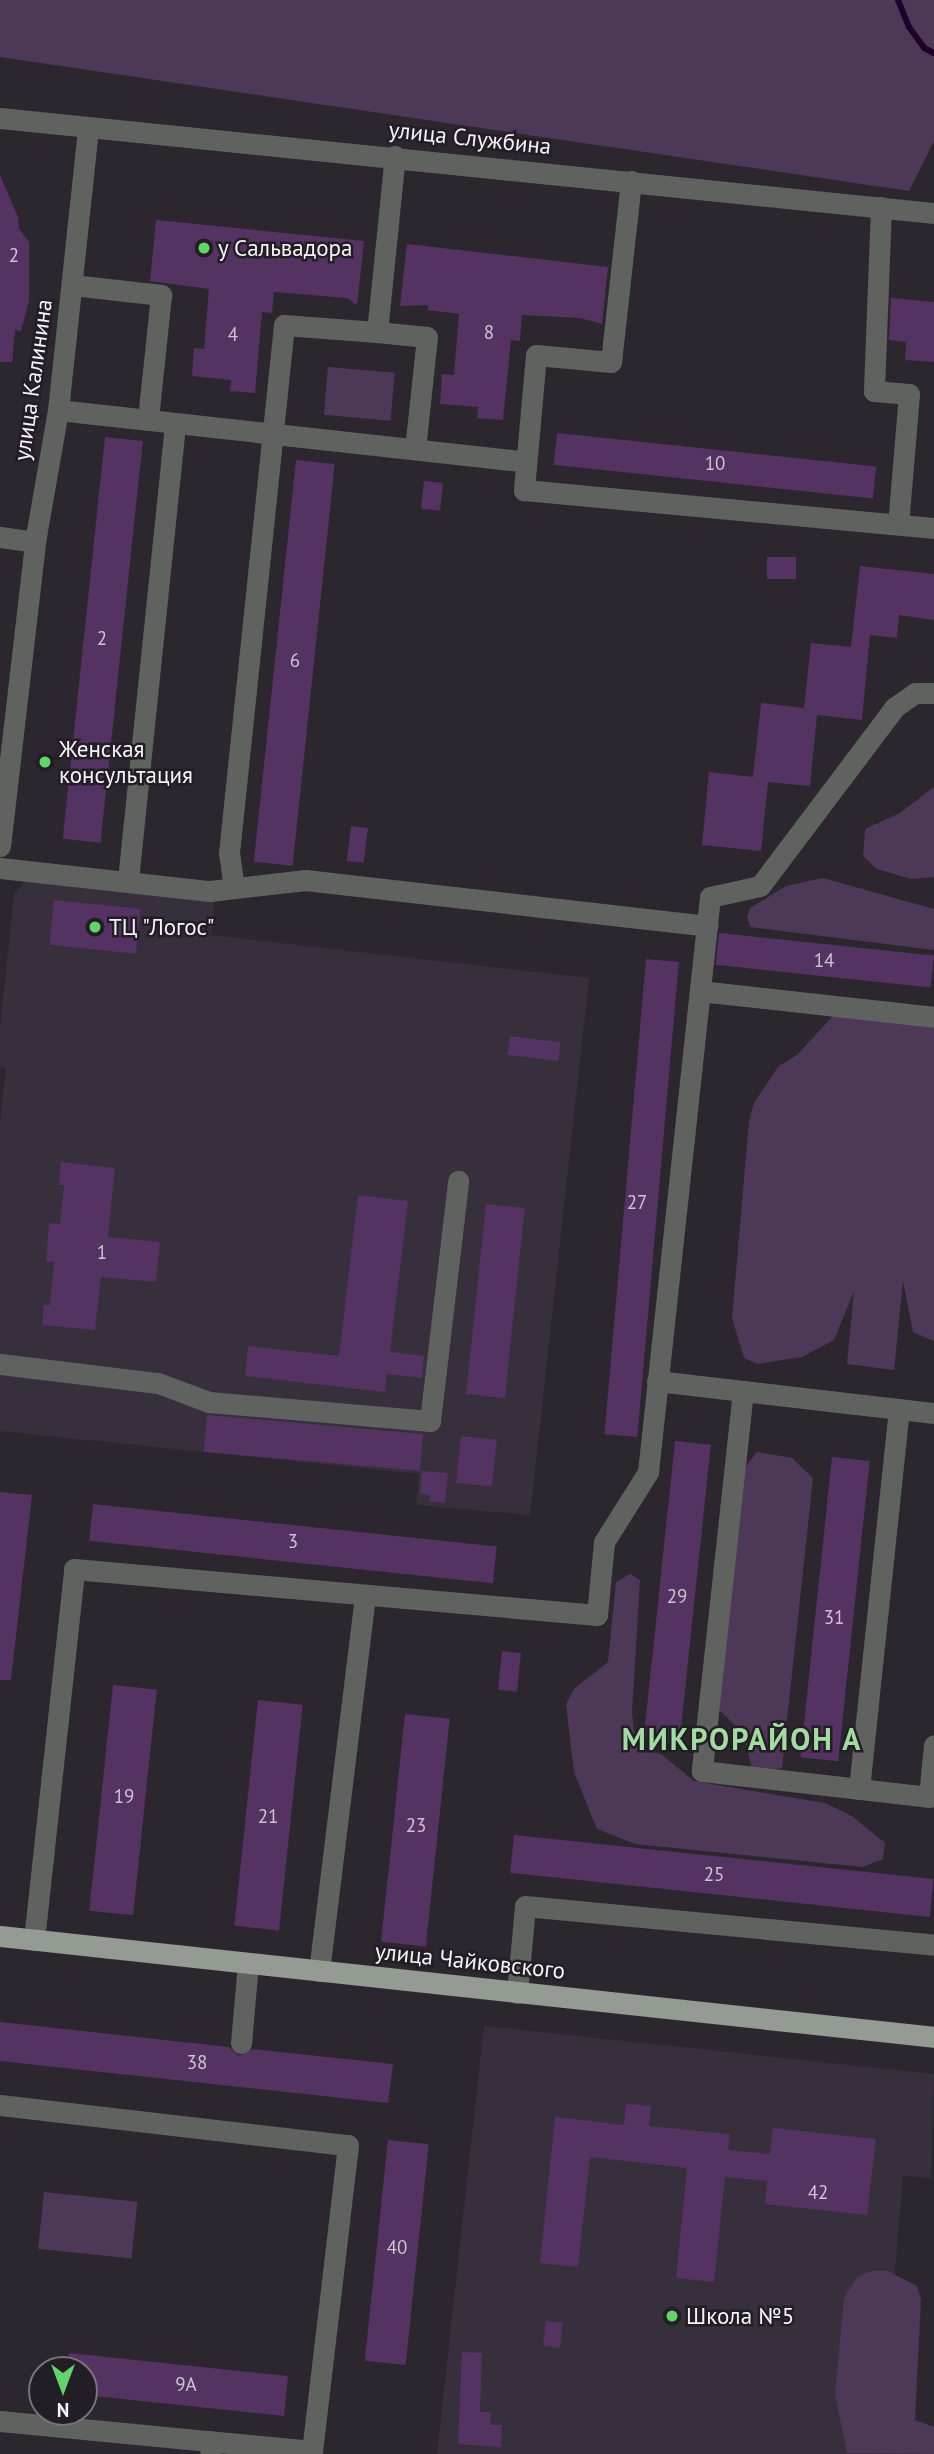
<!DOCTYPE html>
<html>
<head>
<meta charset="utf-8">
<style>
  body { margin:0 }
  #map { position:relative; width:934px; height:2454px; overflow:hidden; background:#2c272f; font-family:"PT Sans",sans-serif }
  div>[style] { position:absolute }
  [style*='--x'] { left:calc(var(--x)*1px); top:calc(var(--y)*1px); width:calc(var(--w)*1px); rotate:calc(var(--a)*1deg) }
  .built>* { inset:0; background:#382f3c }
  .green>* { inset:0; background:#4e3858; transform-origin:0 0 }
  .stream>* { height:6px; margin:-3px; padding:0 3px; transform-origin:3px; border-radius:3px; background:#20002b }
  .building>* { inset:0; background:#543262; transform-origin:0 0 }
  .minor>* { height:21px; margin:-10.5px; padding:0 10.5px; transform-origin:10.5px; border-radius:10.5px; background:#5f625f }
  .major>* { height:21px; margin:-10.5px; padding:0 10.5px; transform-origin:10.5px; border-radius:10.5px; background:#939b93 }
  .dots>* { width:19px; height:19px; translate:-50% -50%; box-sizing:border-box; border:4px solid #231d25; border-radius:50% }
  span { translate:-50% -50%; white-space:nowrap; text-align:center; line-height:1.15; -webkit-text-stroke:5px #231d25; paint-order:stroke }
  .number-label { font-size:19px; color:#cec3d2 }
  .number-label span { -webkit-text-stroke-width:0 }
  .street-label { font-size:23px; color:#f6f3f8 }
  .poi-label { font-size:23px; color:#f6f3f8 }
  .left { translate:0 -50%; text-align:left }
  .district-label { font-size:30px; color:#a2dca2; font-weight:700; letter-spacing:2px }
  .north { position:absolute; left:28px; top:2356px; width:70px; height:70px; box-sizing:border-box; background:#231d25; border:2px solid #777379; border-radius:50%; rotate:180deg; font-size:19px; font-weight:700; line-height:28px; text-align:center; color:#f6f3f8 }
  .north::after { content:''; display:block; margin:auto; width:24px; height:32px; background:#62d469; clip-path:polygon(50% 0,100% 100%,50% 72%,0 100%) }
</style>
</head>
<body>
<div id="map">
  <div class="built">
    <div style="clip-path:polygon(27px 879px,215px 897px,211px 935px,589px 978px,530px 1515px,416px 1505px,419px 1474px,0 1431px,0 1125px,6px 1068px,0 1067px,0 1030px,14px 894px)"></div>
    <div style="clip-path:polygon(484px 2026px,934px 2074px,931px 2178px,903px 2176px,879px 2454px,437px 2454px)"></div>
  </div>
  <div class="green">
    <div style="clip-path:polygon(0 0,934px 0,934px 141px,909px 191px,0 57px)"></div>
    <div style="left:328px;top:367px;width:67px;height:48px;rotate:5deg"></div>
    <div style="clip-path:polygon(934px 787px,934px 877px,911px 879px,877px 869px,863px 856px,865px 829px,900px 813px)"></div>
    <div style="clip-path:polygon(823px 878px,934px 909px,934px 950px,750px 927px,747px 917px,750px 908px,786px 886px)"></div>
    <div style="clip-path:polygon(853px 1014px,934px 1023px,934px 1341px,913px 1332px,903px 1281px,894px 1370px,847px 1364px,854px 1291px,834px 1340px,802px 1357px,757px 1364px,744px 1358px,732px 1318px,749px 1121px,754px 1103px,778px 1067px,798px 1054px,832px 1017px)"></div>
    <div style="clip-path:polygon(757px 1452px,792px 1458px,813px 1478px,782px 1768px,753px 1772px,743px 1733px,715px 1706px,743px 1470px)"></div>
    <div style="clip-path:polygon(630px 1574px,640px 1580px,632px 1712px,634px 1731px,643px 1750px,661px 1754px,694px 1781px,825px 1803px,852px 1816px,885px 1843px,883px 1859px,862px 1867px,635px 1844px,597px 1829px,574px 1772px,566px 1704px,574px 1689px,608px 1662px,616px 1582px)"></div>
    <div style="left:44px;top:2192px;width:94px;height:57px;rotate:6deg"></div>
    <div style="clip-path:polygon(872px 2271px,888px 2271px,917px 2286px,921px 2299px,915px 2420px,934px 2427px,934px 2454px,847px 2453px,835px 2395px,844px 2298px,857px 2277px)"></div>
  </div>
  <div class="stream">
    <div style="--x:898;--y:0;--w:29;--a:68"></div>
    <div style="--x:909;--y:27;--w:26;--a:54"></div>
    <div style="--x:924;--y:48;--w:11;--a:27"></div>
  </div>
  <div class="building">
    <div style="clip-path:polygon(0 175px,18px 217px,19px 229px,29px 242px,29px 301px,21px 331px,15px 330px,12px 362px,0 362px)"></div>
    <div style="clip-path:polygon(156px 220px,364px 241px,357px 305px,347px 298px,274px 292px,272px 313px,262px 312px,255px 393px,230px 391px,231px 380px,192px 376px,194px 348px,204px 349px,209px 289px,150px 281px)"></div>
    <div style="clip-path:polygon(407px 244px,608px 267px,602px 324px,580px 318px,522px 315px,520px 341px,511px 340px,503px 420px,477px 418px,478px 407px,440px 404px,442px 374px,454px 375px,459px 314px,428px 310px,428px 305px,400px 306px)"></div>
    <div style="clip-path:polygon(891px 298px,934px 302px,934px 362px,905px 360px,906px 342px,889px 340px)"></div>
    <div style="left:557px;top:433px;width:321px;height:32px;rotate:6deg"></div>
    <div style="left:105px;top:437px;width:38px;height:404px;rotate:6deg"></div>
    <div style="left:296px;top:460px;width:39px;height:404px;rotate:6deg"></div>
    <div style="left:424px;top:481px;width:19px;height:28px;rotate:6deg"></div>
    <div style="left:767px;top:557px;width:29px;height:22px"></div>
    <div style="clip-path:polygon(860px 566px,934px 574px,934px 620px,899px 615px,897px 638px,870px 635px,862px 720px,817px 715px,810px 786px,768px 782px,761px 851px,702px 845px,709px 772px,753px 777px,761px 703px,804px 708px,811px 643px,851px 647px)"></div>
    <div style="left:351px;top:826px;width:17px;height:35px;rotate:7deg"></div>
    <div style="left:54px;top:900px;width:87px;height:45px;rotate:6deg"></div>
    <div style="left:719px;top:933px;width:216px;height:32px;rotate:6deg"></div>
    <div style="left:646px;top:959px;width:33px;height:477px;rotate:5deg"></div>
    <div style="left:510px;top:1036px;width:51px;height:19px;rotate:7deg"></div>
    <div style="clip-path:polygon(61px 1162px,115px 1168px,108px 1237px,160px 1242px,156px 1282px,101px 1277px,95px 1330px,42px 1325px,44px 1305px,50px 1305px,54px 1262px,46px 1261px,49px 1223px,60px 1224px,64px 1185px,59px 1185px)"></div>
    <div style="clip-path:polygon(358px 1195px,408px 1201px,390px 1352px,424px 1356px,422px 1378px,387px 1374px,385px 1392px,245px 1376px,248px 1346px,339px 1356px)"></div>
    <div style="left:486px;top:1204px;width:39px;height:191px;rotate:6deg"></div>
    <div style="left:207px;top:1415px;width:217px;height:37px;rotate:5deg"></div>
    <div style="left:461px;top:1436px;width:36px;height:47px;rotate:6deg"></div>
    <div style="left:675px;top:1441px;width:36px;height:300px;rotate:6deg"></div>
    <div style="left:832px;top:1457px;width:38px;height:302px;rotate:6deg"></div>
    <div style="clip-path:polygon(422px 1471px,448px 1473px,445px 1503px,429px 1501px,430px 1495px,420px 1494px)"></div>
    <div style="clip-path:polygon(0 1492px,32px 1495px,11px 1680px,0 1680px)"></div>
    <div style="left:93px;top:1504px;width:406px;height:37px;rotate:6deg"></div>
    <div style="left:502px;top:1651px;width:19px;height:39px;rotate:6deg"></div>
    <div style="left:113px;top:1685px;width:44px;height:227px;rotate:6deg"></div>
    <div style="left:258px;top:1700px;width:45px;height:227px;rotate:6deg"></div>
    <div style="left:405px;top:1714px;width:45px;height:229px;rotate:6deg"></div>
    <div style="left:514px;top:1835px;width:422px;height:38px;rotate:6deg"></div>
    <div style="clip-path:polygon(0 2022px,229px 2047px,239px 2056px,252px 2049px,393px 2064px,388px 2103px,0 2061px)"></div>
    <div style="clip-path:polygon(626px 2104px,651px 2106px,649px 2126px,730px 2134px,728px 2150px,770px 2154px,773px 2128px,876px 2139px,867px 2215px,765px 2204px,767px 2181px,725px 2177px,714px 2282px,676px 2278px,687px 2168px,590px 2157px,578px 2267px,540px 2263px,555px 2117px,624px 2125px)"></div>
    <div style="left:388px;top:2140px;width:41px;height:222px;rotate:6deg"></div>
    <div style="left:546px;top:2321px;width:17px;height:25px;rotate:7deg"></div>
    <div style="clip-path:polygon(462px 2352px,482px 2353px,480px 2412px,491px 2412px,490px 2425px,502px 2425px,501px 2447px,458px 2444px)"></div>
    <div style="clip-path:polygon(69px 2353px,288px 2376px,284px 2416px,84px 2395px,84px 2370px,67px 2370px)"></div>
  </div>
  <div class="minor">
    <div style="--x:0;--y:118;--w:939;--a:5.81"></div>
    <div style="--x:631;--y:181;--w:182;--a:96.3"></div>
    <div style="--x:611;--y:362;--w:75;--a:-174.7"></div>
    <div style="--x:536;--y:355;--w:136;--a:95.1"></div>
    <div style="--x:524;--y:490;--w:412;--a:5.3"></div>
    <div style="--x:881;--y:207;--w:184;--a:92.2"></div>
    <div style="--x:874;--y:391;--w:35;--a:5"></div>
    <div style="--x:909;--y:394;--w:130;--a:94.8"></div>
    <div style="--x:72;--y:285;--w:90;--a:6.4"></div>
    <div style="--x:161;--y:295;--w:125;--a:96"></div>
    <div style="--x:377;--y:332;--w:50;--a:5.7"></div>
    <div style="--x:427;--y:337;--w:113;--a:96.1"></div>
    <div style="--x:58;--y:410;--w:471;--a:6.3"></div>
    <div style="--x:0;--y:537;--w:35;--a:8"></div>
    <div style="--x:0;--y:846;--w:306;--a:-83.4"></div>
    <div style="--x:35;--y:542;--w:134;--a:-80.1"></div>
    <div style="--x:58;--y:410;--w:283;--a:-83.9"></div>
    <div style="--x:0;--y:868;--w:211;--a:6.3"></div>
    <div style="--x:210;--y:891;--w:96;--a:-6.6"></div>
    <div style="--x:305;--y:880;--w:405;--a:6.5"></div>
    <div style="--x:128;--y:880;--w:459;--a:-84.1"></div>
    <div style="--x:234;--y:888;--w:35;--a:-98"></div>
    <div style="--x:229;--y:853;--w:531;--a:-84.05"></div>
    <div style="--x:284;--y:325;--w:93;--a:4.3"></div>
    <div style="--x:377;--y:332;--w:177;--a:-84.2"></div>
    <div style="--x:700;--y:991;--w:235;--a:6.3"></div>
    <div style="--x:0;--y:1364;--w:159;--a:6.9"></div>
    <div style="--x:158;--y:1383;--w:54;--a:20.4"></div>
    <div style="--x:209;--y:1402;--w:222;--a:4.9"></div>
    <div style="--x:430;--y:1421;--w:242;--a:-83.3"></div>
    <div style="--x:657;--y:1381;--w:279;--a:6.6"></div>
    <div style="--x:743;--y:1391;--w:382;--a:96.2"></div>
    <div style="--x:702;--y:1771;--w:228;--a:6.5"></div>
    <div style="--x:929;--y:1797;--w:52;--a:-84.5"></div>
    <div style="--x:859;--y:1789;--w:382;--a:-84"></div>
    <div style="--x:34;--y:1940;--w:373;--a:-83.8"></div>
    <div style="--x:74;--y:1569;--w:525;--a:5.03"></div>
    <div style="--x:597;--y:1615;--w:73;--a:-84.5"></div>
    <div style="--x:604;--y:1542;--w:83;--a:-57.8"></div>
    <div style="--x:648;--y:1472;--w:578;--a:-83.85"></div>
    <div style="--x:710;--y:897;--w:51;--a:-12.4"></div>
    <div style="--x:760;--y:886;--w:224;--a:-53"></div>
    <div style="--x:895;--y:707;--w:24;--a:-35"></div>
    <div style="--x:915;--y:693;--w:19;--a:0"></div>
    <div style="--x:319;--y:1971;--w:379;--a:-83"></div>
    <div style="--x:517;--y:1993;--w:87;--a:-84.7"></div>
    <div style="--x:525;--y:1906;--w:411;--a:5.4"></div>
    <div style="--x:241;--y:2043;--w:80;--a:-85"></div>
    <div style="--x:0;--y:2105;--w:350;--a:6.6"></div>
    <div style="--x:348;--y:2145;--w:308;--a:96.7"></div>
    <div style="--x:312;--y:2451;--w:103;--a:-174.5"></div>
    <div style="--x:0;--y:2421;--w:210;--a:5.5"></div>
    <div style="--x:209;--y:2441;--w:13;--a:81"></div>
  </div>
  <div class="major">
    <div style="--x:0;--y:1936;--w:939;--a:6.17"></div>
  </div>
  <div class="dots">
    <div style="left:204px;top:248px;background:#62d469"></div>
    <div style="left:45px;top:762px;background:#62d469"></div>
    <div style="left:95px;top:927px;background:#62d469"></div>
    <div style="left:672px;top:2316px;background:#62d469"></div>
  </div>
  <div class="number-label">
    <span style="left:14px;top:256px">2</span>
    <span style="left:489px;top:333px">8</span>
    <span style="left:233px;top:335px">4</span>
    <span style="left:715px;top:464px">10</span>
    <span style="left:102px;top:639px">2</span>
    <span style="left:295px;top:661px">6</span>
    <span style="left:824px;top:961px">14</span>
    <span style="left:637px;top:1203px">27</span>
    <span style="left:102px;top:1253px">1</span>
    <span style="left:293px;top:1542px">3</span>
    <span style="left:677px;top:1597px">29</span>
    <span style="left:834px;top:1618px">31</span>
    <span style="left:124px;top:1797px">19</span>
    <span style="left:268px;top:1817px">21</span>
    <span style="left:416px;top:1826px">23</span>
    <span style="left:714px;top:1875px">25</span>
    <span style="left:197px;top:2063px">38</span>
    <span style="left:818px;top:2193px">42</span>
    <span style="left:397px;top:2248px">40</span>
    <span style="left:186px;top:2385px">9А</span>
  </div>
  <div class="street-label">
    <span style="left:470px;top:138px;rotate:6deg">улица Службина</span>
    <span style="left:33px;top:380px;rotate:-82deg">улица Калинина</span>
    <span style="left:470px;top:1961px;rotate:6deg">улица Чайковского</span>
  </div>
  <div class="poi-label">
    <span class="left" style="left:218px;top:248px">у Сальвадора</span>
    <span class="left" style="left:59px;top:762px">Женская<br>консультация</span>
    <span class="left" style="left:109px;top:927px">ТЦ "Логос"</span>
    <span class="left" style="left:686px;top:2316px">Школа №5</span>
  </div>
  <div class="district-label">
    <span style="left:742px;top:1739px">МИКРОРАЙОН А</span>
  </div>
  <div class="north">N</div>
</div>
</body>
</html>
